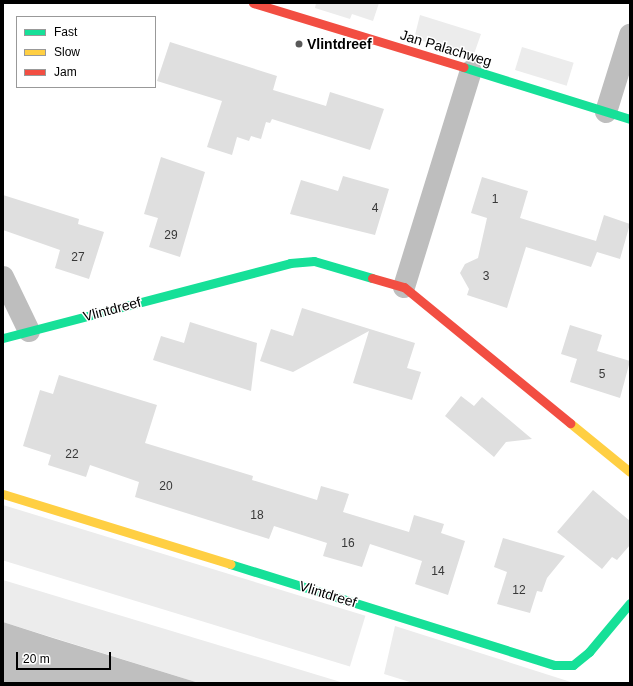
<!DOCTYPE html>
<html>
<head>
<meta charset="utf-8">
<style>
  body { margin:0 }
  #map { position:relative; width:633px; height:686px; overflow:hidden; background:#fff; font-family:Helvetica,sans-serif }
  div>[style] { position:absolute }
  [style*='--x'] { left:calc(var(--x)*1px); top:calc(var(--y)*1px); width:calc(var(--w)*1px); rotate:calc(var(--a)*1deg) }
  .green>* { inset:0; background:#ececec; transform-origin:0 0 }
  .water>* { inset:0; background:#bfbfbf }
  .building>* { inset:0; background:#dfdfdf }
  .street>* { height:22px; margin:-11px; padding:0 11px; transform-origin:11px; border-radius:11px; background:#bebebe }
  .fast>* { height:9px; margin:-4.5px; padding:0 4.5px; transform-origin:4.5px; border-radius:4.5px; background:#16e098 }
  .slow>* { height:9px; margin:-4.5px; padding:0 4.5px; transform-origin:4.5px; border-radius:4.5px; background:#ffcf43 }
  .jam>* { height:9px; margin:-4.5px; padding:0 4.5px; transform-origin:4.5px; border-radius:4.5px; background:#f24e42 }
  .dots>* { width:11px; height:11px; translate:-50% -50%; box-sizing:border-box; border:2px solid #fff; border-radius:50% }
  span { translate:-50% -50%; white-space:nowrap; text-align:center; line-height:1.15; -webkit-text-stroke:3px #fff; paint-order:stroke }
  .number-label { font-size:12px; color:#383838 }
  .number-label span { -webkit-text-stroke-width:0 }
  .poi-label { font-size:14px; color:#000; font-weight:700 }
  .left { translate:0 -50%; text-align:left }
  .street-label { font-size:14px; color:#000 }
  .frame { position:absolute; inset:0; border:4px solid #000; pointer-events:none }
  .legend { position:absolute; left:16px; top:16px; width:140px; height:72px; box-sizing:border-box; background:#fff; border:1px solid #999; margin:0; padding:5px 7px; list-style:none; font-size:12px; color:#000 }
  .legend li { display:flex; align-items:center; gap:8px; height:20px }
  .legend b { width:20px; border:1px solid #999 }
  .scale { position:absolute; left:16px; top:652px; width:95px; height:18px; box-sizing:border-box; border:2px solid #000; border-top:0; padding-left:5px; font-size:12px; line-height:14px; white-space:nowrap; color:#000; -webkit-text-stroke:3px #fff; paint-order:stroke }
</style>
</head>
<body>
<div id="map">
  <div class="green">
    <div style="clip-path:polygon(316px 3px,379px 3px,373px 21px,352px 14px,350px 19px,315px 8px)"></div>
    <div style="clip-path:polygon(420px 15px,481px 34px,474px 54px,414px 39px)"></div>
    <div style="left:522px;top:47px;width:54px;height:24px;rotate:17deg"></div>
    <div style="left:3px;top:505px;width:379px;height:53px;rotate:17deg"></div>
    <div style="clip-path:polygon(3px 580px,344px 683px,199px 683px,3px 622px)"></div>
    <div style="clip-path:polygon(395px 626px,574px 683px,413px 683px,384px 674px)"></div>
  </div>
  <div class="water">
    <div style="clip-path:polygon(3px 622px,53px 638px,199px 683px,3px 683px)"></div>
  </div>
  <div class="building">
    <div style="clip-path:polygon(170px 42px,277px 76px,273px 90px,326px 106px,330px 92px,384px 109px,370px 150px,272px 119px,270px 123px,266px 122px,261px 139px,251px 136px,249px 141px,237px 137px,232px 155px,207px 147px,222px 101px,157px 81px)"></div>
    <div style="clip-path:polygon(161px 157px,205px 172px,180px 257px,149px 247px,158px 218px,144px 214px)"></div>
    <div style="clip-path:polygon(343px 176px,389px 189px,375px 235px,290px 214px,301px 180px,338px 191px)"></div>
    <div style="clip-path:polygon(482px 177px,528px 191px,520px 218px,596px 241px,604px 215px,630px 224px,620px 259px,597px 252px,591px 267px,526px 247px,507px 308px,467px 295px,469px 289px,460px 273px,465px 264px,478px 258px,487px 218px,471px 213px)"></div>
    <div style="clip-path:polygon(3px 195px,79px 219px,78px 224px,104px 232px,89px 279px,55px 268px,60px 250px,3px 230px)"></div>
    <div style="clip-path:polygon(302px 308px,415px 343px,407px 368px,421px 372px,412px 400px,353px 383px,369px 331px,293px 372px,260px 361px,271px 329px,293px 336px)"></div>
    <div style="clip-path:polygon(190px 322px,257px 343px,251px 391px,153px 360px,161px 336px,184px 343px)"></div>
    <div style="clip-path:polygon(570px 325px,602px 335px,597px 351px,630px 361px,620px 398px,570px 382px,577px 359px,561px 354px)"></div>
    <div style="clip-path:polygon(59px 375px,157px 405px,145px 443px,253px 476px,252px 480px,317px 500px,321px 486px,349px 494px,343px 512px,409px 532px,414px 515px,444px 524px,441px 533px,465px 541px,448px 595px,415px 584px,422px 561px,370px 544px,362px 567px,323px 556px,327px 543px,274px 526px,269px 539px,135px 497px,139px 482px,90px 465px,86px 477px,48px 465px,51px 455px,23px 446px,40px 390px,53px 394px)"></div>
    <div style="clip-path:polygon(461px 396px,474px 406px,482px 397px,532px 439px,506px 442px,494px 457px,445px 416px)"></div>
    <div style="clip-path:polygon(593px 490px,630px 521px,630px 545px,617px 560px,612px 557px,602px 569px,557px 532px)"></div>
    <div style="clip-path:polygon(503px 538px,565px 556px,547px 578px,542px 592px,537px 591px,530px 613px,497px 604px,507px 572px,494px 567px)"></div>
  </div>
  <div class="street">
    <div style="--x:606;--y:112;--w:81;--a:-72.7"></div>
    <div style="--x:3;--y:277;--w:60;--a:64.3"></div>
    <div style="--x:404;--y:287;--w:226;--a:-72.8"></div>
  </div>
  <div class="fast">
    <div style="--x:463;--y:67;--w:175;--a:17.3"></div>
    <div style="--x:3;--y:338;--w:297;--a:-14.6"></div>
    <div style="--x:290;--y:263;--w:24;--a:-5"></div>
    <div style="--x:314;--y:261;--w:60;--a:16.3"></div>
    <div style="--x:230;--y:564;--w:340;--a:17.3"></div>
    <div style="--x:555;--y:665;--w:18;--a:0"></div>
    <div style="--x:573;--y:665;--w:21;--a:-39"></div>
    <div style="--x:589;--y:652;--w:64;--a:-50.1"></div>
  </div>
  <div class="slow">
    <div style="--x:570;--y:423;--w:77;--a:39.2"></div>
    <div style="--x:3;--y:494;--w:238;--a:17.1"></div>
  </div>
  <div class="jam">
    <div style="--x:253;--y:3;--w:220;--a:16.9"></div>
    <div style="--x:372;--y:278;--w:33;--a:16"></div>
    <div style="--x:404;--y:287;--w:215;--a:39.3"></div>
  </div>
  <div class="dots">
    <div style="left:299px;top:44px;background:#595959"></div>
  </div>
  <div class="number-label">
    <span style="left:495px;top:200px">1</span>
    <span style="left:375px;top:209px">4</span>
    <span style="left:171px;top:236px">29</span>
    <span style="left:78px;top:258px">27</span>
    <span style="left:486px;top:277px">3</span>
    <span style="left:602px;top:375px">5</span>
    <span style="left:72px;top:455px">22</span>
    <span style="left:166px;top:487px">20</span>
    <span style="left:257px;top:516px">18</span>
    <span style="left:348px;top:544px">16</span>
    <span style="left:438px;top:572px">14</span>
    <span style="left:519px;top:591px">12</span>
  </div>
  <div class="poi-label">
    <span class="left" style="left:307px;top:44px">Vlintdreef</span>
  </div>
  <div class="street-label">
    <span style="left:446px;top:48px;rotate:17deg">Jan Palachweg</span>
    <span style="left:112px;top:309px;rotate:-15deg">Vlintdreef</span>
    <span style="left:328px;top:594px;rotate:17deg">Vlintdreef</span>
  </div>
  <div class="frame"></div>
  <ul class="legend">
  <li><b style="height:5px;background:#16e098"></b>Fast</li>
  <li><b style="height:5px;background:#ffcf43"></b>Slow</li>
  <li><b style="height:5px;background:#f24e42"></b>Jam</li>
  </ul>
  <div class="scale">20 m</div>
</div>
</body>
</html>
